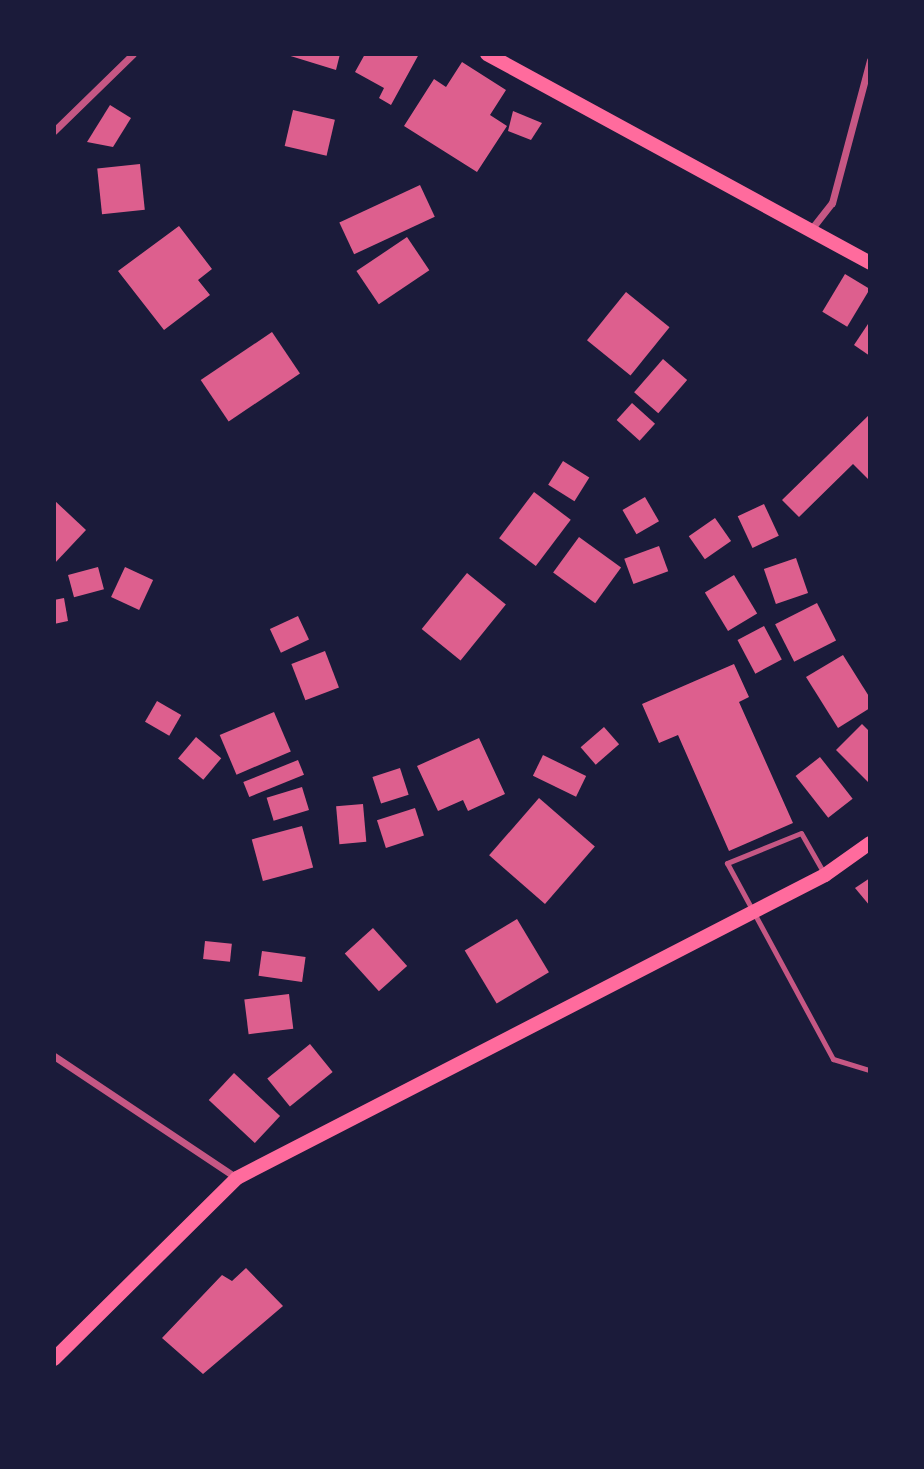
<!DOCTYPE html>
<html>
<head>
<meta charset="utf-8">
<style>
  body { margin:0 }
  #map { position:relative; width:924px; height:1469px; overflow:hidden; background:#1b1b3a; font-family:"Varela Round",sans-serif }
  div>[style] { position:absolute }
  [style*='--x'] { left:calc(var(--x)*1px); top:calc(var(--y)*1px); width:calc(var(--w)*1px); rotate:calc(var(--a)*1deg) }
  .building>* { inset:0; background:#dd5f8e; transform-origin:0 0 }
  .service>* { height:5px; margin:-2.5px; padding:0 2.5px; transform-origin:2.5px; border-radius:2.5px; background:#c65784 }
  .minor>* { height:7px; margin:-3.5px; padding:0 3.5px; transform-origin:3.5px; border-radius:3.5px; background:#c65784 }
  .secondary>* { height:14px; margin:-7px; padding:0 7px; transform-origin:7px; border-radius:7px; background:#ff6b9d }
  span { translate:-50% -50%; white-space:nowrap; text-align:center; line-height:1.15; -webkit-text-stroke:5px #1b1b3a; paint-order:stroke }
  .frame { position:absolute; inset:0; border:56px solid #1b1b3a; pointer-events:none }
</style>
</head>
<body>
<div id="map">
  <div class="building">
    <div style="clip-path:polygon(284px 54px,340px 54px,336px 70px)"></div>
    <div style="clip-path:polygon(365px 54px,419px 54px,391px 105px,379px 98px,384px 88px,355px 72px)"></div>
    <div style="clip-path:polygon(462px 62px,506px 90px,490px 115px,507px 126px,477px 172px,404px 126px,434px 79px,446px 87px)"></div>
    <div style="clip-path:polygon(110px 105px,131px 118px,113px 147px,87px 142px)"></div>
    <div style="left:293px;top:110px;width:43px;height:37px;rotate:13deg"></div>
    <div style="clip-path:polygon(513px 111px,542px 123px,531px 140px,508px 131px)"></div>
    <div style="left:140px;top:164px;width:46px;height:43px;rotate:84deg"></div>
    <div style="left:420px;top:185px;width:35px;height:89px;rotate:65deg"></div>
    <div style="clip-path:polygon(179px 226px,212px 269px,198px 280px,210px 295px,164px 330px,118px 271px)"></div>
    <div style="left:407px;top:237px;width:40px;height:61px;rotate:56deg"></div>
    <div style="left:845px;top:274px;width:29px;height:44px;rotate:31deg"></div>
    <div style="left:626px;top:292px;width:56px;height:62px;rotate:39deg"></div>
    <div style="clip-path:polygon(870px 321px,870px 356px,854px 345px)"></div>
    <div style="left:272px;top:332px;width:50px;height:86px;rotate:56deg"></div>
    <div style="left:663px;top:359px;width:32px;height:44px;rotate:41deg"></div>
    <div style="left:632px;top:403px;width:31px;height:23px;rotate:42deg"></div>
    <div style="clip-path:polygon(870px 414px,870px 481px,853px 464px,799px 517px,782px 500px)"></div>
    <div style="left:563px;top:461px;width:31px;height:28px;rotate:32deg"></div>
    <div style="left:534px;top:492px;width:46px;height:58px;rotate:37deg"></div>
    <div style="left:645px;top:497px;width:28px;height:26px;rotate:60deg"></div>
    <div style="clip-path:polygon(54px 500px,86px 530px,54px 564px)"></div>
    <div style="left:764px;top:504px;width:35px;height:29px;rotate:65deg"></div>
    <div style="left:715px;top:518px;width:28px;height:32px;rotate:55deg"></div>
    <div style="left:579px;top:537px;width:52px;height:44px;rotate:36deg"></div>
    <div style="left:659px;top:546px;width:27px;height:37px;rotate:70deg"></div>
    <div style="left:796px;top:558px;width:37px;height:34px;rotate:71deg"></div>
    <div style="left:98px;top:567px;width:23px;height:31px;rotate:75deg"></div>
    <div style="left:125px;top:567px;width:31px;height:33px;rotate:25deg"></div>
    <div style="left:467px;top:573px;width:50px;height:72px;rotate:39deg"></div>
    <div style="left:734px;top:575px;width:45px;height:34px;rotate:59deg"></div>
    <div style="clip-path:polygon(64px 598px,68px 621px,54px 624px,54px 600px)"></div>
    <div style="left:817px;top:603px;width:42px;height:47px;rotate:63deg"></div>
    <div style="left:298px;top:616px;width:26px;height:31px;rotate:65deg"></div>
    <div style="left:764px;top:626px;width:38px;height:30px;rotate:62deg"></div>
    <div style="left:325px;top:651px;width:39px;height:36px;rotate:69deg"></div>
    <div style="clip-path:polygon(843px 655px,870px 698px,870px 708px,838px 728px,806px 677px)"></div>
    <div style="clip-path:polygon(734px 664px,749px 697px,739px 702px,793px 823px,729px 851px,678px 735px,659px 743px,642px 704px)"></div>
    <div style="left:157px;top:701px;width:28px;height:24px;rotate:30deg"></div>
    <div style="left:274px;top:712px;width:43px;height:59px;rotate:67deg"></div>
    <div style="clip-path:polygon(862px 724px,870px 732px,870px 784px,836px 750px)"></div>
    <div style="left:604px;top:727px;width:23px;height:31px;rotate:49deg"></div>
    <div style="left:196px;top:737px;width:33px;height:28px;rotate:40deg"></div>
    <div style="clip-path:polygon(479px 738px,505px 794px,468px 811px,463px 800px,438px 811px,417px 766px)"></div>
    <div style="left:543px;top:755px;width:48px;height:23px;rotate:26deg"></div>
    <div style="left:820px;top:757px;width:53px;height:31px;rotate:52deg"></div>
    <div style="left:298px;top:760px;width:16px;height:59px;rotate:68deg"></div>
    <div style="left:400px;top:768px;width:28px;height:29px;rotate:72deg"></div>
    <div style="left:302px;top:787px;width:24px;height:37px;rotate:73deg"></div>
    <div style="left:539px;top:798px;width:74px;height:76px;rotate:41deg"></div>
    <div style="left:363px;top:804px;width:38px;height:27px;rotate:85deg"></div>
    <div style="left:415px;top:808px;width:29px;height:40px;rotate:72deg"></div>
    <div style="left:302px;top:826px;width:43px;height:52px;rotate:75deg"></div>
    <div style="clip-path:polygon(870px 878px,870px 906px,855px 888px)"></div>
    <div style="left:517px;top:919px;width:62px;height:61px;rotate:59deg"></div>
    <div style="left:373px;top:928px;width:51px;height:38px;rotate:48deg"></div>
    <div style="left:205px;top:941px;width:27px;height:18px;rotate:6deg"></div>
    <div style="left:262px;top:951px;width:44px;height:25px;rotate:8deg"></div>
    <div style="left:289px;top:994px;width:35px;height:45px;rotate:83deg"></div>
    <div style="left:310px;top:1044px;width:36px;height:55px;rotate:51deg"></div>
    <div style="left:234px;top:1073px;width:63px;height:37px;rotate:43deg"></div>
    <div style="clip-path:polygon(246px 1268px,283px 1306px,203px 1374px,162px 1338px,222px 1275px,232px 1281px)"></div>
  </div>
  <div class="service">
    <div style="--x:825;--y:875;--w:48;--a:-119.7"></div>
    <div style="--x:801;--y:833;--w:80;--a:157.9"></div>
    <div style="--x:727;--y:863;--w:223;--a:61.6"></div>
    <div style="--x:833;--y:1059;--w:39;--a:17"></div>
  </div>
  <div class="minor">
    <div style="--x:54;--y:131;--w:110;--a:-44.3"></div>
    <div style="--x:809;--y:232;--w:37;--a:-52"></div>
    <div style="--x:832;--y:203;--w:148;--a:-75.1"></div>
    <div style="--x:54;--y:1056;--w:220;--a:33.7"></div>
  </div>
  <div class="secondary">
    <div style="--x:487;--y:54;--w:436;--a:28.6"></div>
    <div style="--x:54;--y:1359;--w:257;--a:-44.7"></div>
    <div style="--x:237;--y:1178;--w:661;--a:-27.26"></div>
    <div style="--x:825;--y:875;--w:55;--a:-35.4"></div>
  </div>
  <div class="frame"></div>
</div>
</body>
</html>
